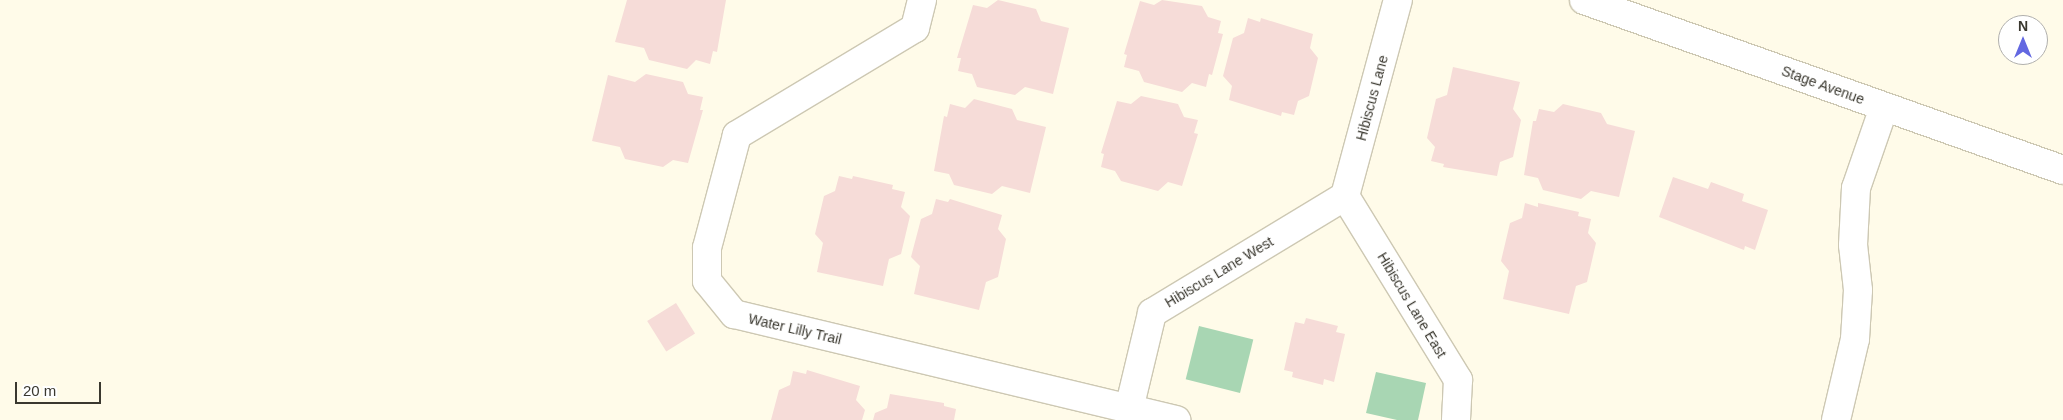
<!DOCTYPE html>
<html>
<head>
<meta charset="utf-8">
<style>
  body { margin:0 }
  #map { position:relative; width:2063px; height:420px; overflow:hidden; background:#fffbe9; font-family:Helvetica,sans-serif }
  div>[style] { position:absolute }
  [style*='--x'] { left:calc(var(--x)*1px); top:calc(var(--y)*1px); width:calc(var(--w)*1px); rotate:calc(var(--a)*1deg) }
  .green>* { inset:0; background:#a8d6b3; transform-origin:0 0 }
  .building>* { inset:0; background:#f6dcd8; transform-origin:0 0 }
  .roads { filter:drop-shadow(1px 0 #cdc8b3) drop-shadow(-1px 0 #cdc8b3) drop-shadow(0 1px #cdc8b3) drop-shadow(0 -1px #cdc8b3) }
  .minor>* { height:28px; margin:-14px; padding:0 14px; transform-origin:14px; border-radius:14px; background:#fff }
  .major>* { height:28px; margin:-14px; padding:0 14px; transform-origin:14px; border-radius:14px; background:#fff }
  span { translate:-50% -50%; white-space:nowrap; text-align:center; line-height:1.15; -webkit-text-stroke:4px #fff; paint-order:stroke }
  .street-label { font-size:14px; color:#3a382f }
  .north { position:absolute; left:1998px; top:15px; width:50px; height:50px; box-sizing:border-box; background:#fff; border:1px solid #b0afac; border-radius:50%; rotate:0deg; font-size:14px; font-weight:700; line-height:20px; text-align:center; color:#3a382f }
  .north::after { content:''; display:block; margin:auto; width:18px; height:22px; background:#6368e1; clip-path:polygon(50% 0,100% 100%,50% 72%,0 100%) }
  .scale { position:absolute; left:15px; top:382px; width:86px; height:22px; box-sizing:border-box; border:2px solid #3a382f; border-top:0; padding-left:6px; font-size:15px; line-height:18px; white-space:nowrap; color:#3a382f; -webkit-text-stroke:4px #fff; paint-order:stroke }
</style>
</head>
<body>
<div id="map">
  <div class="green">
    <div style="left:1199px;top:326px;width:56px;height:55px;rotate:14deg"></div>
    <div style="clip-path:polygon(1376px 372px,1426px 383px,1418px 420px,1397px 420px,1366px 413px)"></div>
  </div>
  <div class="building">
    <div style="clip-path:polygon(627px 0,726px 0,717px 52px,713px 51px,710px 64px,696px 60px,687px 69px,649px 60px,644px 48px,615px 42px)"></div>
    <div style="clip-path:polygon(998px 0,1036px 9px,1041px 21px,1069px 28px,1053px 94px,1025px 87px,1015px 95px,977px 87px,972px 74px,958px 71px,961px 58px,957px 58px,973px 5px,987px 8px)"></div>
    <div style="clip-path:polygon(1162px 0,1202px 6px,1208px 17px,1221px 21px,1218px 33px,1223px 34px,1212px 75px,1209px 74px,1206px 87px,1192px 83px,1182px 92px,1144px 82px,1139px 71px,1124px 67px,1127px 55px,1124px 54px,1140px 1px,1154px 5px)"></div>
    <div style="clip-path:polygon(1248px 18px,1260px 22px,1261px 18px,1313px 34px,1310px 48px,1318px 58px,1309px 96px,1298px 101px,1294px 115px,1282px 112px,1281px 116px,1229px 100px,1232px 86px,1223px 76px,1233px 38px,1244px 33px)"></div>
    <div style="clip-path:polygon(1453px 67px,1520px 82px,1513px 109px,1521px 120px,1513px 157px,1500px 162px,1497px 176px,1443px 167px,1444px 164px,1431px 161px,1435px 147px,1427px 138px,1436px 99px,1447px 95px)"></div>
    <div style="clip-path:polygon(646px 74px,683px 82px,688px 94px,703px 97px,700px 110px,703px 110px,688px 163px,673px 160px,663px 167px,625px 159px,620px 147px,592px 141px,608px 75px,635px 82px)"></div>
    <div style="clip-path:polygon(1141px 96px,1178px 104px,1184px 117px,1198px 120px,1194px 133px,1198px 134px,1182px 186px,1168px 182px,1158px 191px,1121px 181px,1115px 171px,1101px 167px,1104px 154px,1101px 153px,1117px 101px,1131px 104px)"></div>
    <div style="clip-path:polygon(974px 99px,1012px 109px,1017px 120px,1046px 127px,1030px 193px,1002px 186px,992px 194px,954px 185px,949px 174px,934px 171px,944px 116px,947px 117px,950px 104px,965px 108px)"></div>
    <div style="clip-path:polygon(1563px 104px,1601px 113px,1607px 124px,1635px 131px,1619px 197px,1591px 191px,1581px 199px,1543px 190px,1538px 178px,1524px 175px,1533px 121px,1536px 121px,1539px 109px,1554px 112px)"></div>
    <div style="clip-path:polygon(839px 176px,852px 179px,853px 176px,893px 185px,892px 189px,905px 192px,901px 207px,910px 216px,901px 254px,889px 259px,883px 286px,817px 272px,823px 243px,815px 234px,824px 196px,835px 191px)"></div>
    <div style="clip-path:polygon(1673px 177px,1708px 189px,1711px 182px,1744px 194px,1742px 201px,1768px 210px,1755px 250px,1745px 246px,1744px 250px,1659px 217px)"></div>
    <div style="clip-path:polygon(936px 199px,948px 202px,950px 199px,1002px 215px,998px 229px,1006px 239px,998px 277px,986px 282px,979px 310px,914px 294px,920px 266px,911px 257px,921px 219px,932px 214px)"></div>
    <div style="clip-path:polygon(1525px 203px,1538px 207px,1538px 203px,1579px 212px,1578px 216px,1591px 219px,1588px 233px,1596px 243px,1587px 282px,1576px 286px,1569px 314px,1503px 299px,1509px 271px,1501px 261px,1510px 223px,1522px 218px)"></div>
    <div style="left:676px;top:303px;width:36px;height:34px;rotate:58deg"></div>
    <div style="clip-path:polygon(1306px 318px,1338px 326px,1336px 332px,1345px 334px,1334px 382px,1324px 379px,1323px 385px,1292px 377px,1293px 372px,1284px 370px,1295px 322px,1304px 324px)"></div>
    <div style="clip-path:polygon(807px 370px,860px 386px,856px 400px,865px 410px,862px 420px,771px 420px,779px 390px,790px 385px,793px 371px,806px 374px)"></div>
    <div style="clip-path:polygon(890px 394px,944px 403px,944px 406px,956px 409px,954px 420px,873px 420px,875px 413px,887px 408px)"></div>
  </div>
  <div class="roads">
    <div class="minor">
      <div style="--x:922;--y:0;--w:29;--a:104"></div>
      <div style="--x:915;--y:28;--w:208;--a:149"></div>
      <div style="--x:737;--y:135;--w:117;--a:104.9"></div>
      <div style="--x:707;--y:248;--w:33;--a:90"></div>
      <div style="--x:707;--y:281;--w:43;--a:50.7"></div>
      <div style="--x:734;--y:314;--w:455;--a:13.5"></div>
      <div style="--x:1345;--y:196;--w:216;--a:58.4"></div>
      <div style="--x:1458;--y:380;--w:40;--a:92.9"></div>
      <div style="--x:1345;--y:196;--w:203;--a:-74.9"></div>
      <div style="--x:1129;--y:409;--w:99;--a:-76.5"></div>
      <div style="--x:1152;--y:313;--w:226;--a:-31.2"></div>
      <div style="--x:1836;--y:420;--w:83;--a:-76.8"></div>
      <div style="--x:1855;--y:339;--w:49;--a:-86.5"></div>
      <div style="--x:1858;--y:290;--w:45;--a:-96.3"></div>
      <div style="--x:1853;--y:245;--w:57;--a:-87"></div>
      <div style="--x:1856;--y:188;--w:86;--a:-70.9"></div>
    </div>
    <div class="major">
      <div style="--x:1584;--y:0;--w:508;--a:19.54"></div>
    </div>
  </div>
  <div class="street-label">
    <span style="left:1823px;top:85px;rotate:20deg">Stage Avenue</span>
    <span style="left:1372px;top:98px;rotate:-75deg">Hibiscus Lane</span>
    <span style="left:1219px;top:272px;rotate:-31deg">Hibiscus Lane West</span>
    <span style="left:1412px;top:305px;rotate:59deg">Hibiscus Lane East</span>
    <span style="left:795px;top:329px;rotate:13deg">Water Lilly Trail</span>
  </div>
  <div class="north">N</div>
  <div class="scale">20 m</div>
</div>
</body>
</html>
